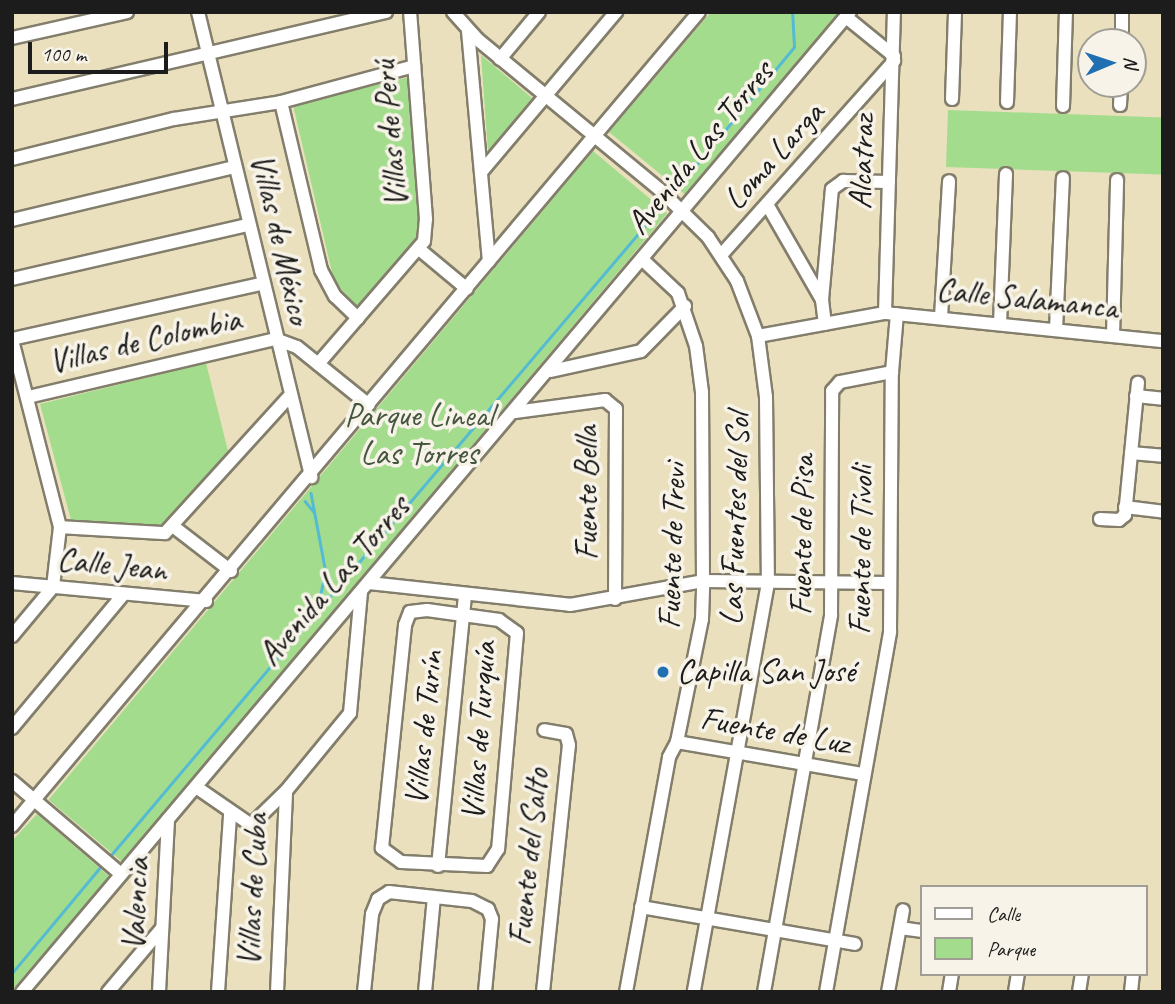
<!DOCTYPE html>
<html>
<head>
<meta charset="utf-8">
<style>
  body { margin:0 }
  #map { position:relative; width:1175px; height:1004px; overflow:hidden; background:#eae0bd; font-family:Caveat,sans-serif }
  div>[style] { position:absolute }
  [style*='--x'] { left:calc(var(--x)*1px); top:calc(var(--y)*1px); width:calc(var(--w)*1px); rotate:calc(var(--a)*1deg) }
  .green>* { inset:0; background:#a4dc8e; transform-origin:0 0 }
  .stream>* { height:2.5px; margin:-1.25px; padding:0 1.25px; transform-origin:1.25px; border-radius:1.25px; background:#55bbd3 }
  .roads { filter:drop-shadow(2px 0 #837e6c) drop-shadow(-2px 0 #837e6c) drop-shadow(0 2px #837e6c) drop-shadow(0 -2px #837e6c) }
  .minor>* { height:12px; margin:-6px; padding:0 6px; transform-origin:6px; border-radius:6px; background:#fff }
  .dots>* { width:19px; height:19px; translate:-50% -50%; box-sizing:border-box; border:4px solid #f7f3e8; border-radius:50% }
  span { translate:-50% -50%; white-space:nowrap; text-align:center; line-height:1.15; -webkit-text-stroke:7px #f7f3e8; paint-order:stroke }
  .street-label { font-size:33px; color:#1c1c1c }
  .park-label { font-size:33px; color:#45563e }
  .poi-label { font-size:33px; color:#1c1c1c }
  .left { translate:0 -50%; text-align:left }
  .frame { position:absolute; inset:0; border:14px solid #1c1c1c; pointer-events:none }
  .legend { position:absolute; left:920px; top:885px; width:228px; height:91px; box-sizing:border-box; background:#f7f3e8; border:2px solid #9f9d96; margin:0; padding:9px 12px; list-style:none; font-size:21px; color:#1c1c1c }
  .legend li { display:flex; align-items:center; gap:14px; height:35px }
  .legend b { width:35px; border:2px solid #9f9d96 }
  .north { position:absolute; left:1077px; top:28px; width:70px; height:70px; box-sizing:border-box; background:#f7f3e8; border:2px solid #9f9d96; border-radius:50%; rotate:88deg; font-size:19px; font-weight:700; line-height:28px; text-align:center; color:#1c1c1c }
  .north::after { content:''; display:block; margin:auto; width:24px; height:32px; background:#1f6fb2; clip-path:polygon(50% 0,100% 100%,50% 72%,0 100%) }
  .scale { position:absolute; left:28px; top:42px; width:140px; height:32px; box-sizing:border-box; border:4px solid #1c1c1c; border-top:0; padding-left:9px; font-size:21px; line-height:24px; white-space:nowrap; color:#1c1c1c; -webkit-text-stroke:5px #f7f3e8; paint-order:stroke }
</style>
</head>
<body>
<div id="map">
  <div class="green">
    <div style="clip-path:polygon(711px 12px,839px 12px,687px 196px,609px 132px)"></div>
    <div style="clip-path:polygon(481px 55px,532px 98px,488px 152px)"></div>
    <div style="clip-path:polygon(409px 77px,420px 237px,360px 310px,334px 281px,293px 105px)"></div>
    <div style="left:948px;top:110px;width:215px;height:57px;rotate:2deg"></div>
    <div style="left:593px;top:151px;width:97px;height:847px;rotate:40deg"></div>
    <div style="clip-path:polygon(206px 363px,229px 455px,165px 530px,71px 520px,40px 404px)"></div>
    <div style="clip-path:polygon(37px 814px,110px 877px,12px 990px,12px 841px)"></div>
  </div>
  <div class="stream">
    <div style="--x:677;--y:188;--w:183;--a:-50.3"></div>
    <div style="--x:794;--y:47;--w:35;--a:-93"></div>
    <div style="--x:311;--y:493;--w:81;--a:79.4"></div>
    <div style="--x:326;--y:573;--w:37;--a:104"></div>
    <div style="--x:305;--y:501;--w:14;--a:51"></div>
    <div style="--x:314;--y:615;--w:534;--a:-49.63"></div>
    <div style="--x:111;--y:855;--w:314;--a:-49.8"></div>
    <div style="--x:12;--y:973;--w:139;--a:-50.2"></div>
  </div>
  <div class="roads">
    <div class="minor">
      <div style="--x:198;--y:12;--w:479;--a:76.3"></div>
      <div style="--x:453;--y:12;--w:36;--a:48"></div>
      <div style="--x:477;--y:39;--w:236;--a:39.5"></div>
      <div style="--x:659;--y:189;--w:69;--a:44.4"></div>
      <div style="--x:708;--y:237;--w:53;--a:56.6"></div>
      <div style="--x:737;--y:281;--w:59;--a:69.1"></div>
      <div style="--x:758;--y:336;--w:62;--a:82.5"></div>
      <div style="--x:766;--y:397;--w:186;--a:89.4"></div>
      <div style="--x:768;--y:583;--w:416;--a:100.3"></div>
      <div style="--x:846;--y:17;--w:62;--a:39.1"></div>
      <div style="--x:468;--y:31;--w:231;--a:84.8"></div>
      <div style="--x:12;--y:38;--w:118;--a:-12.7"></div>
      <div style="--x:1122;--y:42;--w:30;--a:-90"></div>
      <div style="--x:500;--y:59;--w:61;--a:-50.3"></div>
      <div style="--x:12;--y:99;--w:384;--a:-13.1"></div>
      <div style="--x:952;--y:99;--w:87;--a:-88"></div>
      <div style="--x:281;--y:102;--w:173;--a:76.6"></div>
      <div style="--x:321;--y:270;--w:30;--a:62"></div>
      <div style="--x:335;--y:296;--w:32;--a:44"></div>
      <div style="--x:1007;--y:102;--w:90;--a:-88.1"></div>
      <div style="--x:1120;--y:105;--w:21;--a:-87"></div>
      <div style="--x:1063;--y:106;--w:94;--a:-88.2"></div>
      <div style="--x:12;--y:159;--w:167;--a:-13.9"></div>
      <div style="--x:174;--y:119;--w:108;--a:-9"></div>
      <div style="--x:281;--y:102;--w:138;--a:-15.1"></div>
      <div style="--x:483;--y:170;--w:207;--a:-49.9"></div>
      <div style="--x:768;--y:206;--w:108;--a:60.1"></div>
      <div style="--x:822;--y:300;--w:24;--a:83"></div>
      <div style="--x:12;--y:220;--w:228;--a:-13.4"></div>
      <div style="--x:419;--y:249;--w:62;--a:39.8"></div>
      <div style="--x:722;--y:254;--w:259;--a:-48.3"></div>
      <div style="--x:12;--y:279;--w:242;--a:-12.9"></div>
      <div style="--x:822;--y:300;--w:111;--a:-84.9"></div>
      <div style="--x:832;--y:189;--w:14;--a:-36"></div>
      <div style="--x:843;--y:181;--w:46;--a:1.2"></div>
      <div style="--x:885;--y:313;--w:301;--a:-88.3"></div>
      <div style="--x:941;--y:317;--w:136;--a:-86.6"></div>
      <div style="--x:1000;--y:324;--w:150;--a:-87.7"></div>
      <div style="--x:1056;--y:330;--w:152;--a:-87.4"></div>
      <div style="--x:758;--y:336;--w:129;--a:-10.3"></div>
      <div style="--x:885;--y:313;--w:279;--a:5.8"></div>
      <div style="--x:1113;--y:336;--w:156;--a:-88.5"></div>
      <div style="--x:12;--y:339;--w:255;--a:-12.5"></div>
      <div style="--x:12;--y:340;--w:193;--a:75.6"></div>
      <div style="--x:60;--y:527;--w:60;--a:96.7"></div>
      <div style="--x:53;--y:587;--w:64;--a:129.9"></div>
      <div style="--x:318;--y:364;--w:162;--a:-49.2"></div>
      <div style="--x:424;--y:241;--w:22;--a:-85"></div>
      <div style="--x:426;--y:219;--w:208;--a:-94.4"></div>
      <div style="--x:551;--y:371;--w:92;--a:-12.5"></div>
      <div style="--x:641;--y:351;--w:63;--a:-45.6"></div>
      <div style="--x:1136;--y:396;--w:27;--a:6"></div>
      <div style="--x:28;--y:397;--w:254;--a:-13.2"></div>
      <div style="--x:275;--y:339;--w:23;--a:20"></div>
      <div style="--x:297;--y:347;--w:92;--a:38.9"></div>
      <div style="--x:515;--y:412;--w:91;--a:-7.6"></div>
      <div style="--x:605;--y:400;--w:14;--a:39"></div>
      <div style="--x:616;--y:409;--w:190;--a:90.3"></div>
      <div style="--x:1131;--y:453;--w:32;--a:5"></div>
      <div style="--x:1125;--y:507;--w:38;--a:7"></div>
      <div style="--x:1100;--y:519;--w:19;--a:3"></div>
      <div style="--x:1119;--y:520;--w:8;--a:-40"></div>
      <div style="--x:1125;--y:515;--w:133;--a:-84.4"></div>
      <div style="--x:60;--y:527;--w:105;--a:3.3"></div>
      <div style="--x:165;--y:533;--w:183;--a:-47.7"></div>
      <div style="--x:174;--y:527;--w:72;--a:37.7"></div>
      <div style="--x:12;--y:583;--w:195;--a:5.3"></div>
      <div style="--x:369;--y:583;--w:202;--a:6.2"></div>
      <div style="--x:570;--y:605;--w:135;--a:-10.2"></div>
      <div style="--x:703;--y:581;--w:187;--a:0.6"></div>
      <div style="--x:427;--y:610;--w:73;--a:7.9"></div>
      <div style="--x:499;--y:620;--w:22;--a:36"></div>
      <div style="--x:517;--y:633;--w:217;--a:95"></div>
      <div style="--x:498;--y:849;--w:20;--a:123"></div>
      <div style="--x:487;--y:866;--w:86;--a:-177.3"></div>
      <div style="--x:401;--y:862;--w:24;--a:-144"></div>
      <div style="--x:382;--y:848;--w:224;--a:-84.1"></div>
      <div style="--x:405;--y:625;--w:14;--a:-69"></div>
      <div style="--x:410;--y:612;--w:17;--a:-7"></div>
      <div style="--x:12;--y:728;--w:173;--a:-50.2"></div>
      <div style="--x:677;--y:742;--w:189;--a:9.8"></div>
      <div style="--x:12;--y:781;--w:143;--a:40.5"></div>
      <div style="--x:196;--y:787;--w:67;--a:34.6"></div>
      <div style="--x:251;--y:825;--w:49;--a:-44.2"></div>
      <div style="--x:286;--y:791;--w:101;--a:-50.6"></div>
      <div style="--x:350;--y:713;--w:121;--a:-84.8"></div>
      <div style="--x:12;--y:826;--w:1065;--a:-49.84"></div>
      <div style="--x:438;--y:866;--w:271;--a:-84.3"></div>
      <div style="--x:641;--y:907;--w:217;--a:9.8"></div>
      <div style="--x:900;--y:928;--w:21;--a:8"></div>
      <div style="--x:22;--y:992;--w:1283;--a:-49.81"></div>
      <div style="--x:108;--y:992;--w:84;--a:-49.8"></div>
      <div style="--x:159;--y:992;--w:173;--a:-87"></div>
      <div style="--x:218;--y:992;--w:178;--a:-86.1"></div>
      <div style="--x:277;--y:992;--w:201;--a:-87.4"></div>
      <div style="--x:364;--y:992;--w:78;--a:-84.1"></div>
      <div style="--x:372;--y:914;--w:16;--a:-68"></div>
      <div style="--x:378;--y:899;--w:13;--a:-32"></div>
      <div style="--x:389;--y:892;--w:83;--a:6.2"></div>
      <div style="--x:472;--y:901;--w:18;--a:27"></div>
      <div style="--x:488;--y:909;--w:11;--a:68"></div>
      <div style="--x:492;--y:919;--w:73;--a:95.5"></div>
      <div style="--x:425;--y:992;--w:95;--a:-84.6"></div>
      <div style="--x:543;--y:992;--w:248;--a:-84"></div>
      <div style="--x:569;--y:745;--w:11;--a:-105"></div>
      <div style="--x:566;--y:734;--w:22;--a:-170"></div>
      <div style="--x:626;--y:992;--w:239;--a:-79.6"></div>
      <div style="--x:669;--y:757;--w:17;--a:-62"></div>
      <div style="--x:677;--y:742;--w:126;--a:-78.5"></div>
      <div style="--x:702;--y:619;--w:38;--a:-88"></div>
      <div style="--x:703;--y:581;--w:189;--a:-90.3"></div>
      <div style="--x:702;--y:392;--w:46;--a:-97.4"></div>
      <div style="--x:696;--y:346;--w:56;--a:-108.8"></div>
      <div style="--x:678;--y:293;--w:47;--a:-136.7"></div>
      <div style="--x:764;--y:992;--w:383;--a:-79.9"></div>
      <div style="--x:831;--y:615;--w:224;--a:-89.7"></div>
      <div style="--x:832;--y:391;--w:12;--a:-48"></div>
      <div style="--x:840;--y:382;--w:53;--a:-10.9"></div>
      <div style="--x:826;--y:992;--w:366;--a:-79.9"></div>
      <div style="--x:890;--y:632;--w:260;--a:-89.6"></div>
      <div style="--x:892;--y:372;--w:58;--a:-85.1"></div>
      <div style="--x:888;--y:992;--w:83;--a:-79.6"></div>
      <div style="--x:949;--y:992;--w:18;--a:-81"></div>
      <div style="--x:1015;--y:992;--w:18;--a:-81"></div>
      <div style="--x:1079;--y:992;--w:18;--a:-81"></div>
      <div style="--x:1131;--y:992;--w:18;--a:-84"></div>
    </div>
  </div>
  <div class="dots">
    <div style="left:663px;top:672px;background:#1f6fb2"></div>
  </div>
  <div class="street-label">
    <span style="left:391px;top:134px;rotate:-95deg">Villas de Perú</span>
    <span style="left:700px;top:148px;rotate:-51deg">Avenida Las Torres</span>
    <span style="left:774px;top:156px;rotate:-48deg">Loma Larga</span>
    <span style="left:862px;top:162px;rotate:-88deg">Alcatraz</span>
    <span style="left:280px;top:239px;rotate:77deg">Villas de México</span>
    <span style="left:1027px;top:299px;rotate:6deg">Calle Salamanca</span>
    <span style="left:145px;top:341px;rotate:-13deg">Villas de Colombia</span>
    <span style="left:587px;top:493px;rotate:-90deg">Fuente Bella</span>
    <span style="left:735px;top:519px;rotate:-88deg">Las Fuentes del Sol</span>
    <span style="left:802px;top:535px;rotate:-89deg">Fuente de Pisa</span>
    <span style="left:672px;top:546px;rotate:-88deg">Fuente de Trevi</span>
    <span style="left:861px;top:550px;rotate:-89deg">Fuente de Tívoli</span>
    <span style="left:112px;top:565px;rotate:6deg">Calle Jean</span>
    <span style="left:334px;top:581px;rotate:-49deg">Avenida Las Torres</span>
    <span style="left:424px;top:728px;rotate:-84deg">Villas de Turín</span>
    <span style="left:479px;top:731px;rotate:-86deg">Villas de Turquía</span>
    <span style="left:775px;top:731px;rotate:10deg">Fuente de Luz</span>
    <span style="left:529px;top:857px;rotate:-84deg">Fuente del Salto</span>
    <span style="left:253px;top:890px;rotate:-87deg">Villas de Cuba</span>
    <span style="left:136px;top:904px;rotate:-87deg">Valencia</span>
  </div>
  <div class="park-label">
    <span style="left:419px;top:435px">Parque Lineal<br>Las Torres</span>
  </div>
  <div class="poi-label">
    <span class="left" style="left:677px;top:672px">Capilla San José</span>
  </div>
  <div class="frame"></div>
  <ul class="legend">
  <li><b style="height:9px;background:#fff"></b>Calle</li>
  <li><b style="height:19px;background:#a4dc8e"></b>Parque</li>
  </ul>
  <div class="north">N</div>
  <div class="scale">100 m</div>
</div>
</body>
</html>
